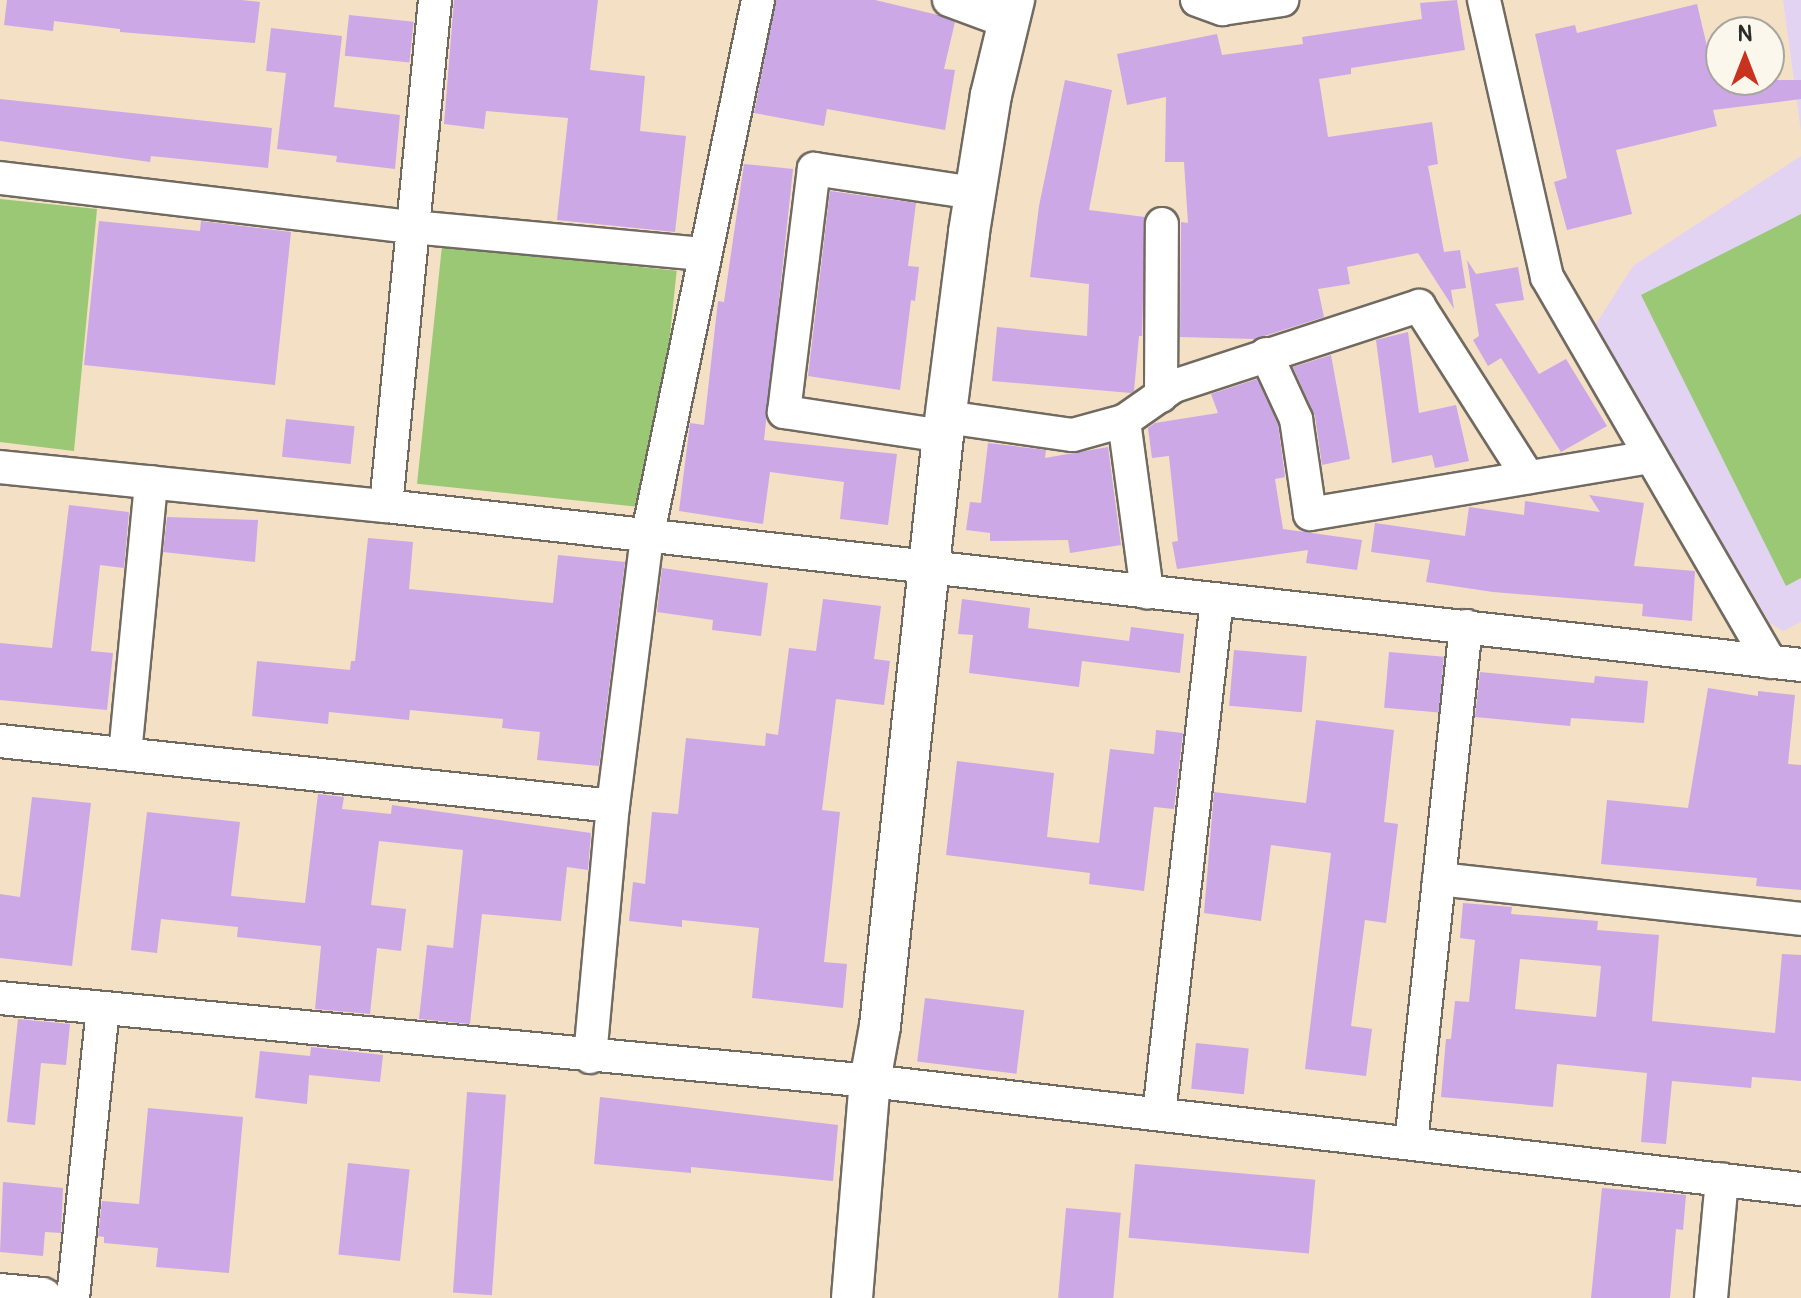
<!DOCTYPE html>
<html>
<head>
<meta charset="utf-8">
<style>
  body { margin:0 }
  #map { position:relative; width:1801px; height:1298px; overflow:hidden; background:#f4e0c4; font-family:Pangolin,sans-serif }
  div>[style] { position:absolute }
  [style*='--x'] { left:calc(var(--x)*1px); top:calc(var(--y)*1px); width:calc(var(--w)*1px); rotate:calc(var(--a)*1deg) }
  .built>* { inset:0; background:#e3d3f2 }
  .green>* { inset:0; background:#9ac875; transform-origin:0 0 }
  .building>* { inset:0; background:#cca8e6; transform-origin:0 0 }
  .roads { filter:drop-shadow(2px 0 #716a61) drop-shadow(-2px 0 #716a61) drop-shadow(0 2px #716a61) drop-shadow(0 -2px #716a61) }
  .minor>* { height:32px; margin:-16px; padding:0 16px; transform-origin:16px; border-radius:16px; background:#fff }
  .tertiary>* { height:40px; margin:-20px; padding:0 20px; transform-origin:20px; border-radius:20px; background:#fff }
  span { translate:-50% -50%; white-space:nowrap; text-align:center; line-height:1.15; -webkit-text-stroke:8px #fbf7ec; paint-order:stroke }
  .north { position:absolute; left:1705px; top:16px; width:80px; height:80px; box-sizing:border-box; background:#fbf7ec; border:2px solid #a8a59f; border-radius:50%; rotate:0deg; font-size:22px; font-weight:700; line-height:32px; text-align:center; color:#2b2b2b }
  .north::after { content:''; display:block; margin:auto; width:28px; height:36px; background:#c8321e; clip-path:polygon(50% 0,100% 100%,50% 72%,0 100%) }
</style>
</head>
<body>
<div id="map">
  <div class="built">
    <div style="clip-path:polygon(1783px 0,1801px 0,1801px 132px)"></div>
    <div style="clip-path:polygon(1801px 156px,1801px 622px,1783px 631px,1770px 623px,1594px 327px,1633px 266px)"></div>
  </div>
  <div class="green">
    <div style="clip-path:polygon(0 199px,97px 209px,74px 451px,0 442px)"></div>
    <div style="clip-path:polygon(1801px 214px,1801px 578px,1786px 586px,1641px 295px)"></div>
    <div style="left:442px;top:246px;width:236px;height:239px;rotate:6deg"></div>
  </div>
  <div class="building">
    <div style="clip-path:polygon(7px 0,241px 0,260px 2px,255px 43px,120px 32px,120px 29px,54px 21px,53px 31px,4px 25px)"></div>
    <div style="clip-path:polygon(454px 0,598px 0,590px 70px,645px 76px,640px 131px,686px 136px,675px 232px,557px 220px,568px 118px,486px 111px,484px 129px,444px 124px)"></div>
    <div style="clip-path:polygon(776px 0,875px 0,938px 15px,955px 22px,944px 69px,955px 70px,945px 130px,827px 109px,824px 126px,754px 113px)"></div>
    <div style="clip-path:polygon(1457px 0,1465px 50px,1351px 68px,1351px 74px,1319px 79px,1328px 137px,1432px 122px,1438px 164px,1428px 166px,1444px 252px,1460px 250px,1466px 288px,1451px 290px,1454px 309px,1418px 253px,1347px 267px,1350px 284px,1318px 289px,1324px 317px,1255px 339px,1180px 337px,1181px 222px,1188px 223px,1184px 162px,1165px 162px,1166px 97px,1127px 105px,1117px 54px,1217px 34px,1222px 55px,1303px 44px,1302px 37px,1422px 19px,1420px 3px)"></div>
    <div style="clip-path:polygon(1697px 4px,1715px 80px,1801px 80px,1801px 99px,1713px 110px,1717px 126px,1616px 150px,1632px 214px,1567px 230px,1554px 182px,1567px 178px,1535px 34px,1575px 25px,1577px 33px)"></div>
    <div style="left:349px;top:15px;width:65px;height:41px;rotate:6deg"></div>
    <div style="clip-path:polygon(271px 28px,342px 36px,334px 107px,400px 115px,395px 169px,336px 162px,337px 156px,277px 149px,286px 73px,266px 71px)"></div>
    <div style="clip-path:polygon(1065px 80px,1112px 90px,1089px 210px,1145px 217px,1142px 336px,1139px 336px,1134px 391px,1131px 393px,992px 381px,997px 327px,1087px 336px,1089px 284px,1030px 277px,1039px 206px)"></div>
    <div style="clip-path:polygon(0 99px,272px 128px,268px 168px,151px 156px,150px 162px,0 141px)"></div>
    <div style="clip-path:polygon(744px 164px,793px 169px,764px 440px,897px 454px,888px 525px,840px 519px,844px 482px,770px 472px,763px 524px,679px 511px,690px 423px,704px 425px,718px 301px,724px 302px)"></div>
    <div style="clip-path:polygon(830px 191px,916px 203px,908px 266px,919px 267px,915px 301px,911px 300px,900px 390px,808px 376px)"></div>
    <div style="clip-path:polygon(99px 221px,200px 231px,201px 221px,291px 232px,275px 385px,84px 365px)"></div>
    <div style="clip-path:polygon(1467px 260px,1476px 274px,1518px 267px,1524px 300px,1495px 304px,1539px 374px,1566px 359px,1607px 426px,1561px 452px,1501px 358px,1488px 366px,1473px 340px,1479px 336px)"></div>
    <div style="clip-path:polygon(1408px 332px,1419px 413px,1456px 405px,1469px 461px,1435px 468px,1432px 455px,1392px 463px,1376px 340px)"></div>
    <div style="clip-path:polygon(1331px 355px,1350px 459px,1322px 465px,1315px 416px,1293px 367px)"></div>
    <div style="clip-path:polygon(1257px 379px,1278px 424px,1285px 477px,1275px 479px,1283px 529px,1362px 540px,1357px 570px,1306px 563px,1308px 550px,1177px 569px,1172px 542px,1178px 541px,1169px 456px,1152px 458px,1148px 428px,1155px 423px,1218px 413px,1211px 394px)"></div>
    <div style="left:286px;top:419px;width:69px;height:38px;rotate:6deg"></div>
    <div style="clip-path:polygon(988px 443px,1046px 450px,1045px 458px,1108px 447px,1121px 545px,1070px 553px,1068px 540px,990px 541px,990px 533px,966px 530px,970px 502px,981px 503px)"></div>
    <div style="clip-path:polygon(1589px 495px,1644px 503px,1634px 566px,1695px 571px,1692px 621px,1642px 616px,1643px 604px,1493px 592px,1426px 582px,1430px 560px,1371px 552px,1375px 523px,1465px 536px,1469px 507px,1524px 515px,1525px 501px,1600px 512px)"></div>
    <div style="clip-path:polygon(69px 505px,129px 512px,124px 568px,100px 565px,91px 651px,113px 653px,107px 710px,0 700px,0 643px,52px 648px)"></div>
    <div style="clip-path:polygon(167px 517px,258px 520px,255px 562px,163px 552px)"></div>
    <div style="clip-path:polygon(368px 538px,413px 542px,409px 589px,553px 603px,558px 555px,625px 562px,599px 766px,537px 760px,540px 732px,502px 728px,503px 719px,410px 710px,409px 720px,329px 712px,328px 724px,252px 716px,257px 661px,350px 670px,351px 661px,355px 661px)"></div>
    <div style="clip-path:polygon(662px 568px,768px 583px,761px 636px,712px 630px,713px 620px,657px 612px)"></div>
    <div style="clip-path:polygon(823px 599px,881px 606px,874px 659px,890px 661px,884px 705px,836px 699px,822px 810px,840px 812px,824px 962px,847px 964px,843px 1008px,752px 998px,759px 928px,682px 920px,682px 927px,629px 921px,633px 882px,645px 884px,652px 812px,678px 814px,686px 738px,765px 746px,766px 733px,778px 735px,789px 648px,816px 651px)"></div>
    <div style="clip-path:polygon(962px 599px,1030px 608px,1028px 628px,1129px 641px,1131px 627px,1184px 634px,1180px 673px,1082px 661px,1079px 687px,969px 673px,973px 635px,958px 634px)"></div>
    <div style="left:1234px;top:650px;width:73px;height:56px;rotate:5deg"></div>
    <div style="left:1389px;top:652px;width:55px;height:56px;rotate:5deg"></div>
    <div style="clip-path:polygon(1480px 672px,1594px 683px,1595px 676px,1648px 681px,1644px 723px,1571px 718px,1570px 726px,1475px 717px)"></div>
    <div style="clip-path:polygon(1708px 688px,1758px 696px,1758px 691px,1795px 695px,1788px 764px,1801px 765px,1801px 890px,1756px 886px,1757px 878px,1601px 864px,1607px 800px,1688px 808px)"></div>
    <div style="clip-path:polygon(1316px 720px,1394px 730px,1384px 822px,1398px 824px,1386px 923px,1365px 920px,1351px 1026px,1372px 1029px,1366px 1076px,1305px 1069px,1331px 853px,1271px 845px,1261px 921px,1204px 913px,1214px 792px,1306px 803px)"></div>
    <div style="clip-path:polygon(1156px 730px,1183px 733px,1174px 809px,1154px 807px,1144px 891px,1089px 884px,1090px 873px,946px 855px,957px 761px,1054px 773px,1047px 837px,1099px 843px,1110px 749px,1154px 754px)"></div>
    <div style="clip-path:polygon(318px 794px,344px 797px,342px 809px,391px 814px,392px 805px,591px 833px,588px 870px,567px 867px,561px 921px,482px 914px,470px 1024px,419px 1019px,427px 945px,453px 948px,463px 850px,379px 841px,371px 905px,406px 909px,401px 951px,377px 948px,370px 1014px,315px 1009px,321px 946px,237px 937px,238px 927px,161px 919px,157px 953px,131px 950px,147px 812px,240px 822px,231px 896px,305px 903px)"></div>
    <div style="clip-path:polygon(32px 797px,91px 803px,72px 966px,0 958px,0 894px,20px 897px)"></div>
    <div style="clip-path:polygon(evenodd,1463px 903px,1512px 907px,1511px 914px,1598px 921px,1597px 930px,1659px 935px,1652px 1021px,1775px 1033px,1782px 954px,1801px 955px,1801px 1081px,1752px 1077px,1751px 1088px,1672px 1081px,1666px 1144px,1641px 1142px,1647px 1073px,1557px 1064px,1553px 1107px,1441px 1097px,1446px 1039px,1451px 1039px,1455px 1001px,1469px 1002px,1475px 940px,1460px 938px,1463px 903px,1520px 959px,1601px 966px,1596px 1017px,1515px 1009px,1520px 959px)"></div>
    <div style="left:925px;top:998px;width:100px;height:64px;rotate:7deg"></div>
    <div style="clip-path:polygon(18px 1019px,70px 1024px,66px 1065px,41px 1063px,35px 1125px,7px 1122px)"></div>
    <div style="left:1196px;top:1043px;width:53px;height:46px;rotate:6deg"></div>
    <div style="clip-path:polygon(311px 1047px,383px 1055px,380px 1082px,309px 1075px,307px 1104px,255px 1098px,260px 1051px,310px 1056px)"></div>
    <div style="left:467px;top:1092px;width:39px;height:201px;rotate:4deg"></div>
    <div style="clip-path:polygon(600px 1097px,838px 1125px,833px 1181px,691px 1167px,691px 1173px,594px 1164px)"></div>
    <div style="clip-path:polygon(148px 1108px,243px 1117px,229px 1273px,156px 1267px,158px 1248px,104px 1243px,104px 1237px,98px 1236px,102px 1201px,139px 1204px)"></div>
    <div style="left:348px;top:1163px;width:62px;height:92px;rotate:6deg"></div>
    <div style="left:1135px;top:1164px;width:181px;height:74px;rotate:5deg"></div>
    <div style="clip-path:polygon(3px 1182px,63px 1188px,61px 1233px,45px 1232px,43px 1256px,0 1252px)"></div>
    <div style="clip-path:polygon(1602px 1188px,1686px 1195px,1683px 1230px,1676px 1229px,1670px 1298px,1591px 1298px)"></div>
    <div style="left:1066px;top:1208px;width:55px;height:90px;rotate:5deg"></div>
  </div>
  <div class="roads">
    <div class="minor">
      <div style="--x:949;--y:0;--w:63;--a:20.4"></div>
      <div style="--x:1197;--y:0;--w:27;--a:20"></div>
      <div style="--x:1222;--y:9;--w:61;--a:-8.5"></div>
      <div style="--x:1484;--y:0;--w:284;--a:77.2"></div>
      <div style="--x:1547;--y:277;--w:445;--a:59.9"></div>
      <div style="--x:0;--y:178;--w:415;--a:6.8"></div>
      <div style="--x:412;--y:227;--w:292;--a:5.3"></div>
      <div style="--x:1266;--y:354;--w:72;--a:65.2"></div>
      <div style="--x:1296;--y:419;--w:96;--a:81.6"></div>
      <div style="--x:1310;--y:514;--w:344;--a:-9.5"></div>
      <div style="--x:1161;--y:396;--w:172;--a:-89.7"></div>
      <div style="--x:946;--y:417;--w:128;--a:8.1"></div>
      <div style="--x:1073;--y:435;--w:53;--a:-15.4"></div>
      <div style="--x:1124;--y:421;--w:61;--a:-35"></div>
      <div style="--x:1174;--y:386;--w:258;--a:-18.1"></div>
      <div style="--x:1419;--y:306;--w:203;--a:57.5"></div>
      <div style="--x:1124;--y:421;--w:173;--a:82.3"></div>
      <div style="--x:943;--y:436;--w:161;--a:-171.4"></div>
      <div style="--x:784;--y:412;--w:245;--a:-83"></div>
      <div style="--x:814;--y:169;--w:163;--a:8.5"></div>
      <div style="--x:0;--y:467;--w:388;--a:5.8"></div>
      <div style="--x:386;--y:506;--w:1424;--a:6.41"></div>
      <div style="--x:386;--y:506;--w:508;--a:-84.47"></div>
      <div style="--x:0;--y:741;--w:616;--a:6.05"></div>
      <div style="--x:125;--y:754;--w:273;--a:-84.5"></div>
      <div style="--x:1439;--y:879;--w:364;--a:6.3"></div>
      <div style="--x:0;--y:998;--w:874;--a:5.45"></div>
      <div style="--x:870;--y:1081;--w:937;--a:6.62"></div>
      <div style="--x:590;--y:1057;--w:252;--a:-84.8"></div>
      <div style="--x:613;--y:806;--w:270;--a:-82.8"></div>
      <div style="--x:647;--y:538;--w:549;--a:-78.34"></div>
      <div style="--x:1159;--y:1114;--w:518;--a:-83.57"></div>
      <div style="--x:1411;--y:1143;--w:520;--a:-83.93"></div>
      <div style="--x:73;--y:1298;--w:291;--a:-84.1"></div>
      <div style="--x:1711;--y:1298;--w:119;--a:-84.7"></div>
    </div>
    <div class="tertiary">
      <div style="--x:0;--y:1294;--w:42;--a:5.4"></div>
      <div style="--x:852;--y:1298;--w:218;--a:-85.3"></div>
      <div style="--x:870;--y:1081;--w:56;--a:-79.7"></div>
      <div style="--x:880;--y:1026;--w:593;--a:-83.91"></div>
      <div style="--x:943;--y:436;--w:206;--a:-82.7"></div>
      <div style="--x:969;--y:232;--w:139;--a:-80.9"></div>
      <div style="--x:991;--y:95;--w:98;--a:-76.4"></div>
    </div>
  </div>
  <div class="north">N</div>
</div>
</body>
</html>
